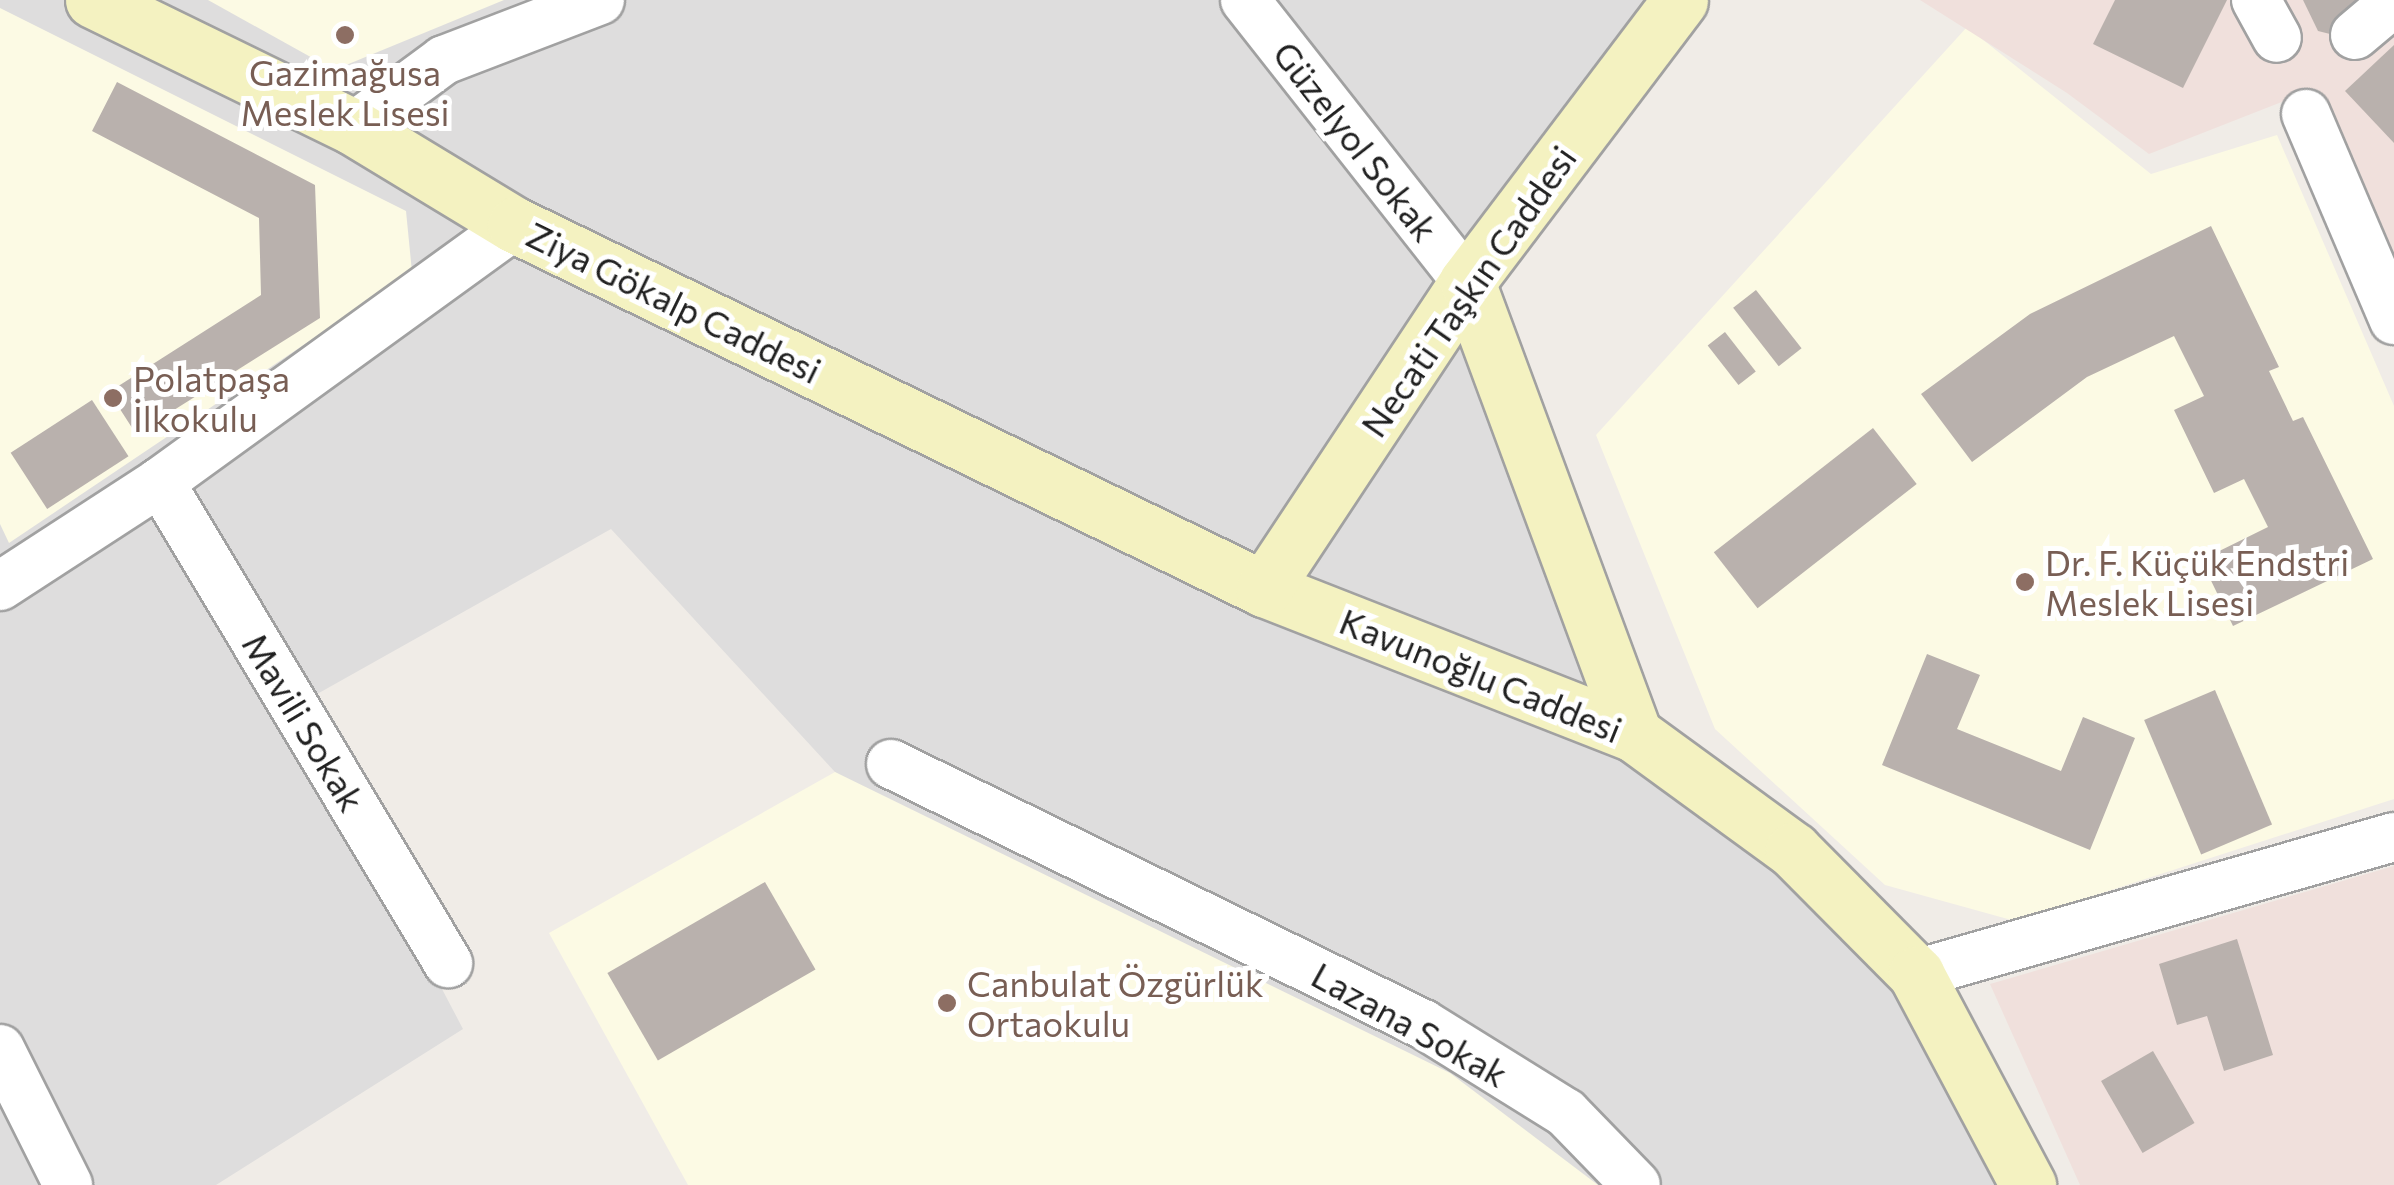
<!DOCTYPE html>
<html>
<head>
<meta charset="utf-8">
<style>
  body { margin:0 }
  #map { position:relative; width:2394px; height:1185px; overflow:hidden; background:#f0ece7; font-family:Commissioner,sans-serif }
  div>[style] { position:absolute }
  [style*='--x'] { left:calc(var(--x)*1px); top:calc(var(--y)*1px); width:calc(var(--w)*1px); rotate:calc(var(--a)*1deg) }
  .residential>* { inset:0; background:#dedddd }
  .education>* { inset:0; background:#fcfae4 }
  .military>* { inset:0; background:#f0e0dc }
  .building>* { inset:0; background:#b9b1ad; transform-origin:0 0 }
  .roads { filter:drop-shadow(2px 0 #a1a1a1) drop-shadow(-2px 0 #a1a1a1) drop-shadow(0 2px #a1a1a1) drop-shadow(0 -2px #a1a1a1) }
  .minor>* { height:48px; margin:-24px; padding:0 24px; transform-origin:24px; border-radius:24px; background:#fff }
  .secondary>* { height:55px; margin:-27.5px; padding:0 27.5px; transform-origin:27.5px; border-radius:27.5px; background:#f4f2c1 }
  .dots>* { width:28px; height:28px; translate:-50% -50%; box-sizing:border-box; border:5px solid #fff; border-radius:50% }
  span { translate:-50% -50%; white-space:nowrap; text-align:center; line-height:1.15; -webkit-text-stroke:10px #fff; paint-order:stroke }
  .education-label { font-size:35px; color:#785e54 }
  .left { translate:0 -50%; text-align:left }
  .street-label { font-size:35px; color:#202020 }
</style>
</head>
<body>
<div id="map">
  <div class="residential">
    <div style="clip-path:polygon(0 0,1680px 0,1462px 291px,1652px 748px,1916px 974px,2022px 1185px,1400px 1185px,835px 772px,611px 529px,294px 707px,463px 1029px,216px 1185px,0 1185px)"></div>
  </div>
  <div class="education">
    <div style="clip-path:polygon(208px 0,504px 0,334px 70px)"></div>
    <div style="clip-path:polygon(0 8px,406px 211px,412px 272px,9px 543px,0 524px)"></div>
    <div style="clip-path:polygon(1967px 27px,2151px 174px,2277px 135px,2394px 406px,2394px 799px,2015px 921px,1885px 885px,1715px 729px,1596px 435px)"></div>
    <div style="clip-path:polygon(835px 772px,1450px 1073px,1598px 1185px,688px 1185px,549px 933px)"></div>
  </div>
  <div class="military">
    <div style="clip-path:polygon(1920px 0,2394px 0,2394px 279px,2307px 92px,2149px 154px,2067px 93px)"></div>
    <div style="clip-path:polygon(2394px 866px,2394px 1185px,2080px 1185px,1990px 984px)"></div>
  </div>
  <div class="building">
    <div style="clip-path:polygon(2115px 0,2227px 0,2183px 88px,2093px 44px)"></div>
    <div style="clip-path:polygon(2303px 0,2370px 0,2330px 34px,2318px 31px)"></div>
    <div style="clip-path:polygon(2394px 45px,2394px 143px,2345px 91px)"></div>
    <div style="clip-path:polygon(117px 82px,315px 185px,320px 318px,136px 434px,109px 392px,261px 295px,259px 218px,92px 131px)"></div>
    <div style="clip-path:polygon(2211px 226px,2279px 367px,2269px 371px,2293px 421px,2303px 417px,2373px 559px,2233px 626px,2201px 560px,2268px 527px,2244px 479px,2214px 493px,2174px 410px,2204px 396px,2174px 336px,2087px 377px,1972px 462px,1921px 394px,2030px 314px)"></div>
    <div style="left:1756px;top:290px;width:74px;height:29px;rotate:52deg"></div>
    <div style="left:1725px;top:332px;width:50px;height:22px;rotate:52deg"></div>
    <div style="left:92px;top:400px;width:67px;height:97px;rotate:57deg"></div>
    <div style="left:1873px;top:428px;width:71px;height:202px;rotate:52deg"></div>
    <div style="clip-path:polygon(1927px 654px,1980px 675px,1957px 729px,2061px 771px,2083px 717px,2135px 738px,2090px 850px,1882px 765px)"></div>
    <div style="left:2215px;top:690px;width:146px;height:77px;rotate:67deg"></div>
    <div style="left:765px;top:882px;width:101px;height:182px;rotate:60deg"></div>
    <div style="clip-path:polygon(2237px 939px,2273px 1055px,2224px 1071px,2207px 1016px,2177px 1025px,2159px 964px)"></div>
    <div style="left:2153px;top:1051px;width:83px;height:60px;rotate:60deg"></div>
  </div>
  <div class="roads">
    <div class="minor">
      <div style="--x:1245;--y:0;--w:359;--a:51.8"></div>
      <div style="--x:2256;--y:0;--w:43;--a:61.1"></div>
      <div style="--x:2355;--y:35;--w:51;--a:-40.2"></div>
      <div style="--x:2306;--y:114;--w:224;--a:66.9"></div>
      <div style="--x:353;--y:127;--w:113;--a:-36.4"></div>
      <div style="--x:444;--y:60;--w:167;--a:-21"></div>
      <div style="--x:160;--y:482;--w:561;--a:59.09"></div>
      <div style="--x:0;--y:586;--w:191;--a:-33"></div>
      <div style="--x:160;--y:482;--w:438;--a:-35.9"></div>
      <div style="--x:891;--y:764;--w:592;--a:26.05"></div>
      <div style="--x:1423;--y:1024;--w:168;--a:31.9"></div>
      <div style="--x:1566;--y:1113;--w:100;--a:45.8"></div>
      <div style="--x:1916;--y:974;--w:497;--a:-16"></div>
      <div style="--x:0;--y:1049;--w:152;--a:63.4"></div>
    </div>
    <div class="secondary">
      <div style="--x:93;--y:0;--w:289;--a:26"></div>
      <div style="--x:353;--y:127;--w:189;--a:31.2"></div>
      <div style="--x:515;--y:225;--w:833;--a:25.92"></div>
      <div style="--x:1264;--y:589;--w:397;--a:21.4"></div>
      <div style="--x:1634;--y:734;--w:197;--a:36.1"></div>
      <div style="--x:1793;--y:850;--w:175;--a:45.2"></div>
      <div style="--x:1916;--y:974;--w:239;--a:62"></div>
      <div style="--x:1467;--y:282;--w:482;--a:69.7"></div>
      <div style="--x:1264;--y:589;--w:368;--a:-56.5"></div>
      <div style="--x:1467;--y:282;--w:353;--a:-52.9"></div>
    </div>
  </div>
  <div class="dots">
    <div style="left:345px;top:35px;background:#8d6e63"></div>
    <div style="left:113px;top:398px;background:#8d6e63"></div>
    <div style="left:2025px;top:582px;background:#8d6e63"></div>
    <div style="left:947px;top:1003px;background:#8d6e63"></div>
  </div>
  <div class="education-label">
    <span style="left:345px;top:92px">Gazimağusa<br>Meslek Lisesi</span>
    <span class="left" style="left:133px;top:398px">Polatpaşa<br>İlkokulu</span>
    <span class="left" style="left:2045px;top:582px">Dr. F. Küçük Endstri<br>Meslek Lisesi</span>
    <span class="left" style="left:967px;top:1003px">Canbulat Özgürlük<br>Ortaokulu</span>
  </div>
  <div class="street-label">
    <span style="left:1356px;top:141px;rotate:52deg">Güzelyol Sokak</span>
    <span style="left:1468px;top:291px;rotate:-55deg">Necati Taşkın Caddesi</span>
    <span style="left:674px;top:302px;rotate:26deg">Ziya Gökalp Caddesi</span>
    <span style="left:1481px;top:675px;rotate:22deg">Kavunoğlu Caddesi</span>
    <span style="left:304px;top:722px;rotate:59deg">Mavili Sokak</span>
    <span style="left:1410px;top:1024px;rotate:29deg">Lazana Sokak</span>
  </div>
</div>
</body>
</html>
